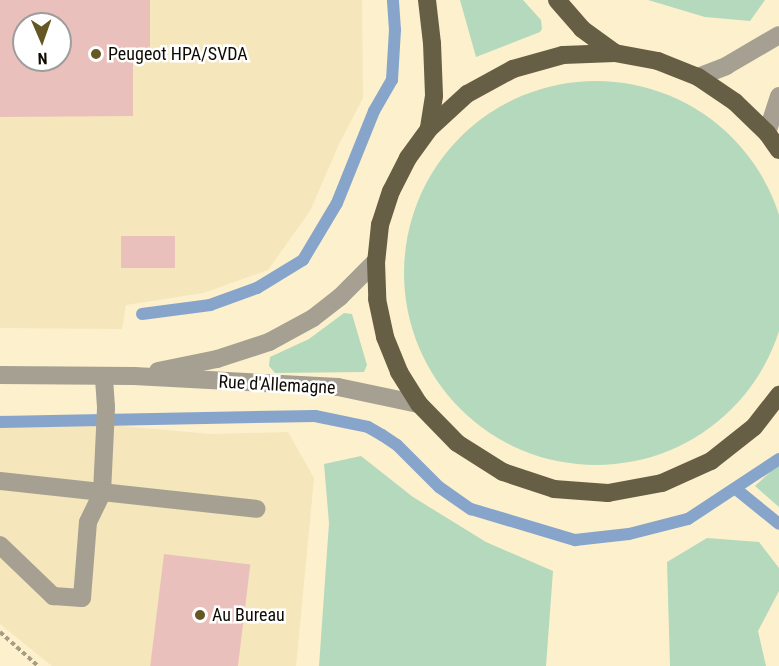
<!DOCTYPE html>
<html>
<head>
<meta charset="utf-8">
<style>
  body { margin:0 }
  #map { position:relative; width:779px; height:666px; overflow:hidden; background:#fdf0cd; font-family:"Roboto Condensed",sans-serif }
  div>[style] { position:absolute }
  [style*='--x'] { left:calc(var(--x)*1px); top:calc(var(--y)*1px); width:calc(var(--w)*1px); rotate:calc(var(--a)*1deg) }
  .built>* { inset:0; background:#f5e6bb }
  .green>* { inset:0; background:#b5d9bd }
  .round { border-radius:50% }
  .stream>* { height:12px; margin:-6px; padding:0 6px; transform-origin:6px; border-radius:6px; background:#87a5cb }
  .building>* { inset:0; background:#eac0bc; transform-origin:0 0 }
  .path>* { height:4px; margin-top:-2px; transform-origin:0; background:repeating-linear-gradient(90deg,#a69d83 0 4.5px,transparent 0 7.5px) }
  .service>* { height:18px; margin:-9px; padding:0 9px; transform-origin:9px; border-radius:9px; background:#a5a092 }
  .tertiary>* { height:18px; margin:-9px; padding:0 9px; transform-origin:9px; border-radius:9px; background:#a5a092 }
  .primary>* { height:18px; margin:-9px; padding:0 9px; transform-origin:9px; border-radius:9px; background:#675f45 }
  .dots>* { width:16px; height:16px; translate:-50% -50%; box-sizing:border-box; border:3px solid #fff; border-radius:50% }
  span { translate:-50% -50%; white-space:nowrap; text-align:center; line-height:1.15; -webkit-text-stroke:5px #fff; paint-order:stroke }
  .poi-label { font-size:18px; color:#0f0b02 }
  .left { translate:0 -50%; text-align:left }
  .street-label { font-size:18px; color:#0f0b02 }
  .north { position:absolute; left:12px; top:12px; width:60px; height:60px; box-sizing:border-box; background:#fff; border:2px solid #9f9d9a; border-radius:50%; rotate:178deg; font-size:16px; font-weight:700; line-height:24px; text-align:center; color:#0f0b02 }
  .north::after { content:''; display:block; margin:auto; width:21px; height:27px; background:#645724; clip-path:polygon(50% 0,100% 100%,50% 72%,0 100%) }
</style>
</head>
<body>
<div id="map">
  <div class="built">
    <div style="clip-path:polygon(evenodd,0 0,362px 0,363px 98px,339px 144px,310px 211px,268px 270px,203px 293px,126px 305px,122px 329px,0 328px,0 0,24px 24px,60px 24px,60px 60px,24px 60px,24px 24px)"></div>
    <div style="clip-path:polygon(0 415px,211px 434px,288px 432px,314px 478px,296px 666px,52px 666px,0 624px)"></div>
  </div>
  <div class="green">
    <div style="clip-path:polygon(460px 0,523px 0,541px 20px,542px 29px,540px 32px,476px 57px)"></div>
    <div style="clip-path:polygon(648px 0,765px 0,750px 21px,705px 17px)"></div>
    <div class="round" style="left:404px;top:81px;width:384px;height:384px"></div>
    <div style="clip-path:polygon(344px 313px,352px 314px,367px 365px,364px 372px,275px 373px,269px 366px,270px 357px,309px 339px)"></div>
    <div style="clip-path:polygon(361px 456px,413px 497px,486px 542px,553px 571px,546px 666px,319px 666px,329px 523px,324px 464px)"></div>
    <div style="clip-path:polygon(779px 464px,779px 507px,755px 486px)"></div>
    <div style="clip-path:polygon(707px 538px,759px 542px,779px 568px,779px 591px,758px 631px,766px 666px,670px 666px,667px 562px)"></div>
  </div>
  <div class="stream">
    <div style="--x:142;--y:314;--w:69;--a:-7.5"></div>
    <div style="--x:210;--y:305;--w:50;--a:-19.9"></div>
    <div style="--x:257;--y:288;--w:54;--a:-31.3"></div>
    <div style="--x:303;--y:260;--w:66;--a:-59.2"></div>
    <div style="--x:337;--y:203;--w:99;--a:-68.1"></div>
    <div style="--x:374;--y:111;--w:36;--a:-60"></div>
    <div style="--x:392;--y:80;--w:50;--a:-86.6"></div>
    <div style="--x:395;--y:30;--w:30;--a:-94"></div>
    <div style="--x:0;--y:422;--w:315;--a:-1.1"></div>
    <div style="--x:315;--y:416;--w:54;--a:11.7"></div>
    <div style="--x:368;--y:427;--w:16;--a:30"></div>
    <div style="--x:382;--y:435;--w:18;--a:34"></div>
    <div style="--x:397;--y:445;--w:59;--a:45"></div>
    <div style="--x:439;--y:487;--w:39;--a:35"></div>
    <div style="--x:471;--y:509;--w:109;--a:16.6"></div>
    <div style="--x:575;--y:540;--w:54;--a:-6.3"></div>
    <div style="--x:629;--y:534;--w:61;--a:-14.3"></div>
    <div style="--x:688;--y:519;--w:109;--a:-33.4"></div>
    <div style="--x:736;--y:489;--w:55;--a:39.1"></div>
  </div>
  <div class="building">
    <div style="clip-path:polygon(evenodd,0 0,150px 0,150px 48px,133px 48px,133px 116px,0 117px,0 0,24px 24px,60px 24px,60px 60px,24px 60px,24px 24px)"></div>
    <div style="left:121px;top:236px;width:54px;height:32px"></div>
    <div style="left:164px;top:554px;width:87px;height:113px;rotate:7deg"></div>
  </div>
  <div class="path">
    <div style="--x:0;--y:632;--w:51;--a:41.8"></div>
  </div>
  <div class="service">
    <div style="--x:0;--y:481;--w:258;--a:6.2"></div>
    <div style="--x:0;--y:545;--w:74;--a:43.9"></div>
    <div style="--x:53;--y:596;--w:29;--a:4"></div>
    <div style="--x:82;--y:598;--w:76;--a:-85.5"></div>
    <div style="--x:88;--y:522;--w:32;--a:-64"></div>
    <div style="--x:102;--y:493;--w:86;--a:-87.3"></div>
    <div style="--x:106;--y:407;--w:31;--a:-94"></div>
  </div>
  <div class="tertiary">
    <div style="--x:698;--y:77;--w:30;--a:-21"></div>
    <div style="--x:726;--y:66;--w:61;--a:-30.3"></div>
    <div style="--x:767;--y:133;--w:39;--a:-72"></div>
    <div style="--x:158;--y:371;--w:60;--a:-11.5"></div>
    <div style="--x:217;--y:359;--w:55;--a:-18.1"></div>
    <div style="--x:269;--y:342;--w:50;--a:-28.6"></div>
    <div style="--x:313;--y:318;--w:34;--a:-38"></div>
    <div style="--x:340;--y:297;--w:51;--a:-45"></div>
    <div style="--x:0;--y:375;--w:134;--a:0.4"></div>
    <div style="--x:134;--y:376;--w:204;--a:3.1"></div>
    <div style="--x:338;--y:387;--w:83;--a:11.9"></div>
  </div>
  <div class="primary">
    <div style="--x:427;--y:0;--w:43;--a:83.4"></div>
    <div style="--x:432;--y:43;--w:53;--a:87.8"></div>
    <div style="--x:434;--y:96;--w:33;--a:99"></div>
    <div style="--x:557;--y:0;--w:38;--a:49"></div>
    <div style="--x:582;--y:29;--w:41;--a:36"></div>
    <div style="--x:779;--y:150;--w:21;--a:-125"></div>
    <div style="--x:767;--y:133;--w:45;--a:-135.9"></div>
    <div style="--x:735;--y:102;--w:45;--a:-146"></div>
    <div style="--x:698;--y:77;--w:43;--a:-158.2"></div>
    <div style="--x:658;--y:61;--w:44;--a:-169.5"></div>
    <div style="--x:615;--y:53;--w:52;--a:177.8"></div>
    <div style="--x:563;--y:55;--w:52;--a:164.4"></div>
    <div style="--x:513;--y:69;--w:52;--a:151.5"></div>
    <div style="--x:467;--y:94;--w:52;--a:137.4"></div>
    <div style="--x:429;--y:129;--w:36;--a:126"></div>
    <div style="--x:408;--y:158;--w:37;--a:117"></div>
    <div style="--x:391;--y:191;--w:36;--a:108"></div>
    <div style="--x:380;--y:225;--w:36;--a:96"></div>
    <div style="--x:376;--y:261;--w:38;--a:88"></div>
    <div style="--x:377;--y:299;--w:39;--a:78"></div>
    <div style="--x:385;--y:337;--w:38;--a:68"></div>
    <div style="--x:399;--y:372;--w:38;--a:58"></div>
    <div style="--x:419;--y:404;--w:54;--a:45.7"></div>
    <div style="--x:457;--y:443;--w:54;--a:32.2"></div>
    <div style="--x:503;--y:472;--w:54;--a:18.4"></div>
    <div style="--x:554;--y:489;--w:54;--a:4.2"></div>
    <div style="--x:608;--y:493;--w:55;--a:-10.5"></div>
    <div style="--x:662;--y:483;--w:54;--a:-24.2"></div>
    <div style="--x:711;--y:461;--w:55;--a:-38.3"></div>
    <div style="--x:754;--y:427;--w:41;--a:-52"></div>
  </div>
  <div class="dots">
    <div style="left:96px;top:54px;background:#645724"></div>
    <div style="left:200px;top:615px;background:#645724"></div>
  </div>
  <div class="poi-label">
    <span class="left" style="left:108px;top:54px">Peugeot HPA/SVDA</span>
    <span class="left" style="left:212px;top:615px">Au Bureau</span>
  </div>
  <div class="street-label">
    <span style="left:277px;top:385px;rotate:3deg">Rue d'Allemagne</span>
  </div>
  <div class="north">N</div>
</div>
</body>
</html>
